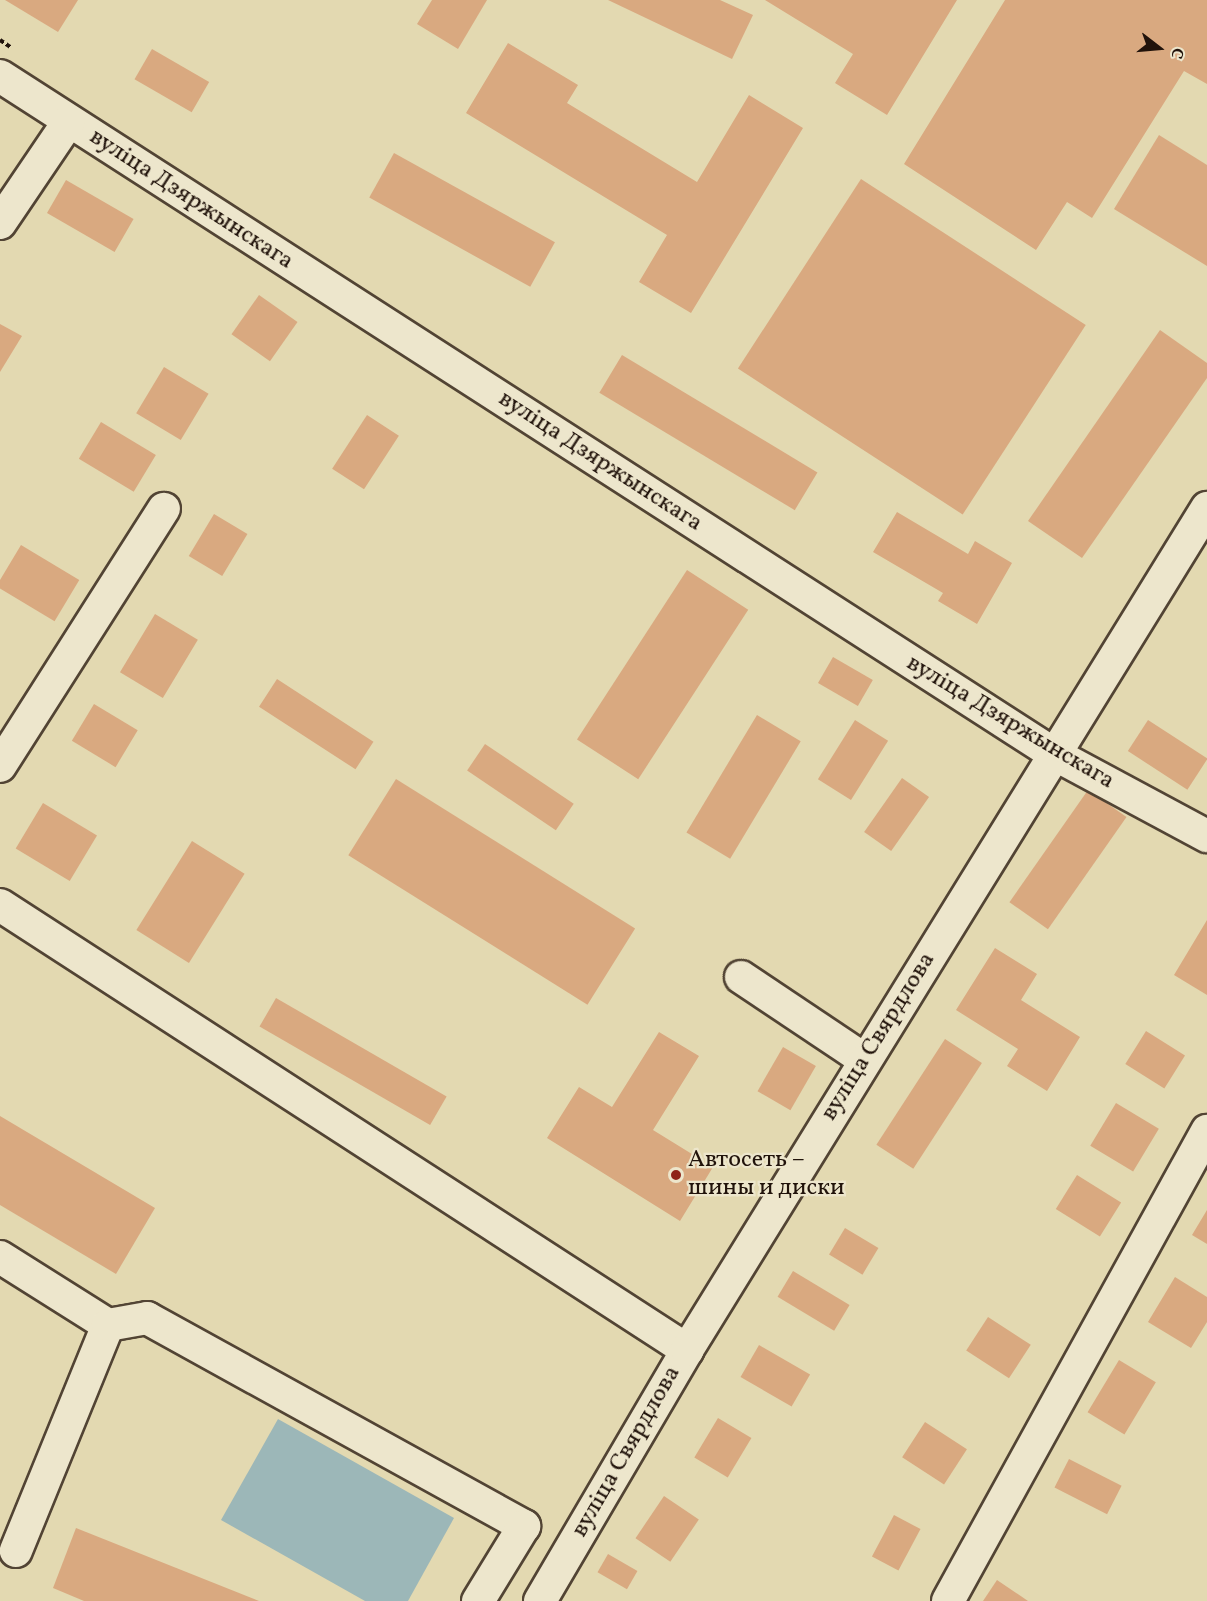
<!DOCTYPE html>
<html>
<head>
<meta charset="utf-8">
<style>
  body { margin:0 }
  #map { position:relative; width:1207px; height:1601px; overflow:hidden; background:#e3d9b1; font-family:Vollkorn,serif }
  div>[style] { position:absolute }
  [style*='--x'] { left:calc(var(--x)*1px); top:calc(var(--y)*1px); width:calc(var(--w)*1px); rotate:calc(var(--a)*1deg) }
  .water>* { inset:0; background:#9cb7b8 }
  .building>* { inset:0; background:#d9a980; transform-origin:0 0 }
  .path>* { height:4px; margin-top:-2px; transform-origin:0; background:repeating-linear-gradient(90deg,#21130b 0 4.5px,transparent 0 7.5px) }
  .roads { filter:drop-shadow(2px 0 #524434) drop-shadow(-2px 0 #524434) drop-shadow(0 2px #524434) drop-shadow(0 -2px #524434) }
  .minor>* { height:32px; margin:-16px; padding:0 16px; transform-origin:16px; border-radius:16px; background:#ede6cc }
  .dots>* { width:16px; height:16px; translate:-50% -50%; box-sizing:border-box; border:3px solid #ede6cc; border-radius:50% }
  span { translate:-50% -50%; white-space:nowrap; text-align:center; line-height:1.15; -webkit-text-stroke:4.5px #ede6cc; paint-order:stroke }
  .street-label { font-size:24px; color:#21130b }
  .poi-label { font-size:24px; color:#21130b }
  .left { translate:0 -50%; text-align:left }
  .north { position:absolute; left:1129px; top:18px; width:60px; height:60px; -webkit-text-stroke:4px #ede6cc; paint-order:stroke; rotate:106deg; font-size:16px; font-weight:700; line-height:24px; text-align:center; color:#21130b }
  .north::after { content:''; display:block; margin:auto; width:21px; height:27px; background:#21130b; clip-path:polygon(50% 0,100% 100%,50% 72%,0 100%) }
</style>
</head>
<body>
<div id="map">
  <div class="water">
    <div style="clip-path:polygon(278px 1419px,454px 1518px,408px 1601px,365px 1601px,221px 1520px)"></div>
  </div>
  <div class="building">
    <div style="clip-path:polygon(5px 0,78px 0,58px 32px)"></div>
    <div style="clip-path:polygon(432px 0,487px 0,458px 49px,417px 24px)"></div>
    <div style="clip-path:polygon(608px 0,720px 0,753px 15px,732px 59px)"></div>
    <div style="clip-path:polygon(765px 0,957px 0,887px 115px,835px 83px,853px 54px)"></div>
    <div style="clip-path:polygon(1005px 0,1207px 0,1207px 84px,1184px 71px,1092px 218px,1067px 202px,1036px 250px,904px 164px)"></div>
    <div style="clip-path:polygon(508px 43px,578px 85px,567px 103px,697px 182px,749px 95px,803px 128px,691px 313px,639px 282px,667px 235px,466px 113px)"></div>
    <div style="left:152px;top:49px;width:66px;height:35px;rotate:30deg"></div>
    <div style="clip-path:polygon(1159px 135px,1207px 165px,1207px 266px,1114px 209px)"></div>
    <div style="left:394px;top:153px;width:184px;height:51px;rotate:29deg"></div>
    <div style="left:861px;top:179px;width:268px;height:226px;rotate:33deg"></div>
    <div style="left:66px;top:180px;width:78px;height:38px;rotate:30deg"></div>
    <div style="left:259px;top:295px;width:47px;height:48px;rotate:35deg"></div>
    <div style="clip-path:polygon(0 324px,22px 336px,0 372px)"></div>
    <div style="clip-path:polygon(1160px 330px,1207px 363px,1207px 378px,1082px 558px,1028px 521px)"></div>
    <div style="left:622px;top:355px;width:228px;height:44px;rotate:31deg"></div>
    <div style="left:164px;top:367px;width:52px;height:54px;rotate:31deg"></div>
    <div style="left:367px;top:415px;width:38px;height:64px;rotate:33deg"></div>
    <div style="left:101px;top:422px;width:64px;height:43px;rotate:31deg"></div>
    <div style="clip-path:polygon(897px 512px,968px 554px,975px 541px,1012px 563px,977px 624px,938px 601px,943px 593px,873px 552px)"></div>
    <div style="left:214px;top:514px;width:39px;height:49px;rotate:31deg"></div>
    <div style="left:21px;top:545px;width:68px;height:48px;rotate:31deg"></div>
    <div style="left:687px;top:570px;width:73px;height:202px;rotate:33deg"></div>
    <div style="left:155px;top:614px;width:50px;height:68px;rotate:31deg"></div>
    <div style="left:833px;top:657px;width:46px;height:30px;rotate:30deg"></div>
    <div style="left:277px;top:679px;width:115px;height:33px;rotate:33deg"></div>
    <div style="left:94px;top:704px;width:51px;height:43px;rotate:31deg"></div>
    <div style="left:757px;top:715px;width:51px;height:137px;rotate:31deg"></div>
    <div style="left:855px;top:720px;width:39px;height:70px;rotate:32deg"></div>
    <div style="left:1148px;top:720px;width:71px;height:37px;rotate:33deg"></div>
    <div style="left:485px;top:744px;width:107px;height:32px;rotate:34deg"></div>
    <div style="left:902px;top:778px;width:33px;height:66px;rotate:35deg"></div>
    <div style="left:396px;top:779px;width:282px;height:90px;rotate:32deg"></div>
    <div style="left:1088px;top:790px;width:47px;height:137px;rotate:35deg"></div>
    <div style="left:43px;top:803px;width:63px;height:53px;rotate:31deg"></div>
    <div style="left:192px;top:841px;width:62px;height:105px;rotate:32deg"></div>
    <div style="clip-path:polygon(1207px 920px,1207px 995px,1174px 975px)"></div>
    <div style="clip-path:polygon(995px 948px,1037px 974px,1021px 1000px,1080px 1037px,1047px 1091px,1007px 1066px,1018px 1049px,956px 1010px)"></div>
    <div style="left:276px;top:998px;width:197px;height:33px;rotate:30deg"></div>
    <div style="left:1146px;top:1031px;width:46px;height:39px;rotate:32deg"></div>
    <div style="clip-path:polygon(659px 1032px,699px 1056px,653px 1130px,713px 1167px,680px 1221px,547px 1138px,579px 1087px,612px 1107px)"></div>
    <div style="left:945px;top:1039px;width:44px;height:126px;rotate:33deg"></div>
    <div style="left:783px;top:1047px;width:38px;height:51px;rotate:30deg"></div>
    <div style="left:1116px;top:1103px;width:50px;height:50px;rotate:31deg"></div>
    <div style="clip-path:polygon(0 1116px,155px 1208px,116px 1274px,0 1205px)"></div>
    <div style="left:1077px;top:1175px;width:52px;height:40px;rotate:32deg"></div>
    <div style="clip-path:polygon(1207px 1210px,1207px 1244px,1192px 1235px)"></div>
    <div style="left:845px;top:1228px;width:39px;height:31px;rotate:31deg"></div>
    <div style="left:793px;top:1271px;width:66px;height:30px;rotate:31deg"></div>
    <div style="clip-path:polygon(1175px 1277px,1207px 1297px,1207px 1322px,1191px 1348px,1148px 1322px)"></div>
    <div style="left:988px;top:1317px;width:51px;height:40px;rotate:33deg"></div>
    <div style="left:759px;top:1345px;width:59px;height:37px;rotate:30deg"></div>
    <div style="left:1119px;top:1360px;width:43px;height:61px;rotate:31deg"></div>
    <div style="left:718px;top:1418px;width:39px;height:46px;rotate:31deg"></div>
    <div style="left:925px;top:1422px;width:50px;height:42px;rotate:33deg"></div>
    <div style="left:1069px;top:1459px;width:59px;height:32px;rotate:27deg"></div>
    <div style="left:664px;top:1496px;width:42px;height:51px;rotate:34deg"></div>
    <div style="left:894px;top:1515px;width:30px;height:47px;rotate:28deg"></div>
    <div style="clip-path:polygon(76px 1528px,259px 1601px,84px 1601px,53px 1588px)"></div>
    <div style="left:608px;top:1554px;width:34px;height:21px;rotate:30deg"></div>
    <div style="clip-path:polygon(997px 1580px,1028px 1601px,983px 1601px)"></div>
  </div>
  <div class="path">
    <div style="--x:0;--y:40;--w:14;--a:34"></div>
  </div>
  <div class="roads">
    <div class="minor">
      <div style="--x:0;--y:76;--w:1253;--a:32.75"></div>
      <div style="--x:1054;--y:754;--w:174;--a:28.2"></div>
      <div style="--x:0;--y:223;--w:123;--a:-55.9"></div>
      <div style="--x:0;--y:766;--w:305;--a:-57.5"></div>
      <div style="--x:0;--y:905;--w:819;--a:32.93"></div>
      <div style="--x:741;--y:977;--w:149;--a:33.8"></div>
      <div style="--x:0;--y:1257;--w:128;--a:32.2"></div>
      <div style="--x:108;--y:1325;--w:244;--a:112.2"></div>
      <div style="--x:108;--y:1325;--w:40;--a:-10"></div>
      <div style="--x:147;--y:1318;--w:431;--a:28.9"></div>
      <div style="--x:524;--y:1526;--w:88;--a:121.5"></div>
      <div style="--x:540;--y:1601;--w:291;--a:-59.6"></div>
      <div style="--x:687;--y:1350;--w:990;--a:-58.3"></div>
      <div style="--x:948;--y:1601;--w:537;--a:-61.14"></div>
    </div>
  </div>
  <div class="dots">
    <div style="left:676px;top:1175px;background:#8f2418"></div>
  </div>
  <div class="street-label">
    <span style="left:191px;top:200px;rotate:33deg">вуліца Дзяржынскага</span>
    <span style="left:600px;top:462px;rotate:33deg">вуліца Дзяржынскага</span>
    <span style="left:1010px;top:723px;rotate:31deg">вуліца Дзяржынскага</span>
    <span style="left:879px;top:1037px;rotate:-58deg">вуліца Свярдлова</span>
    <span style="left:627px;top:1452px;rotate:-60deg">вуліца Свярдлова</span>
  </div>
  <div class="poi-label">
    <span class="left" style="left:688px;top:1175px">Автосеть –<br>шины и диски</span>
  </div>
  <div class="north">С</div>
</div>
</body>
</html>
